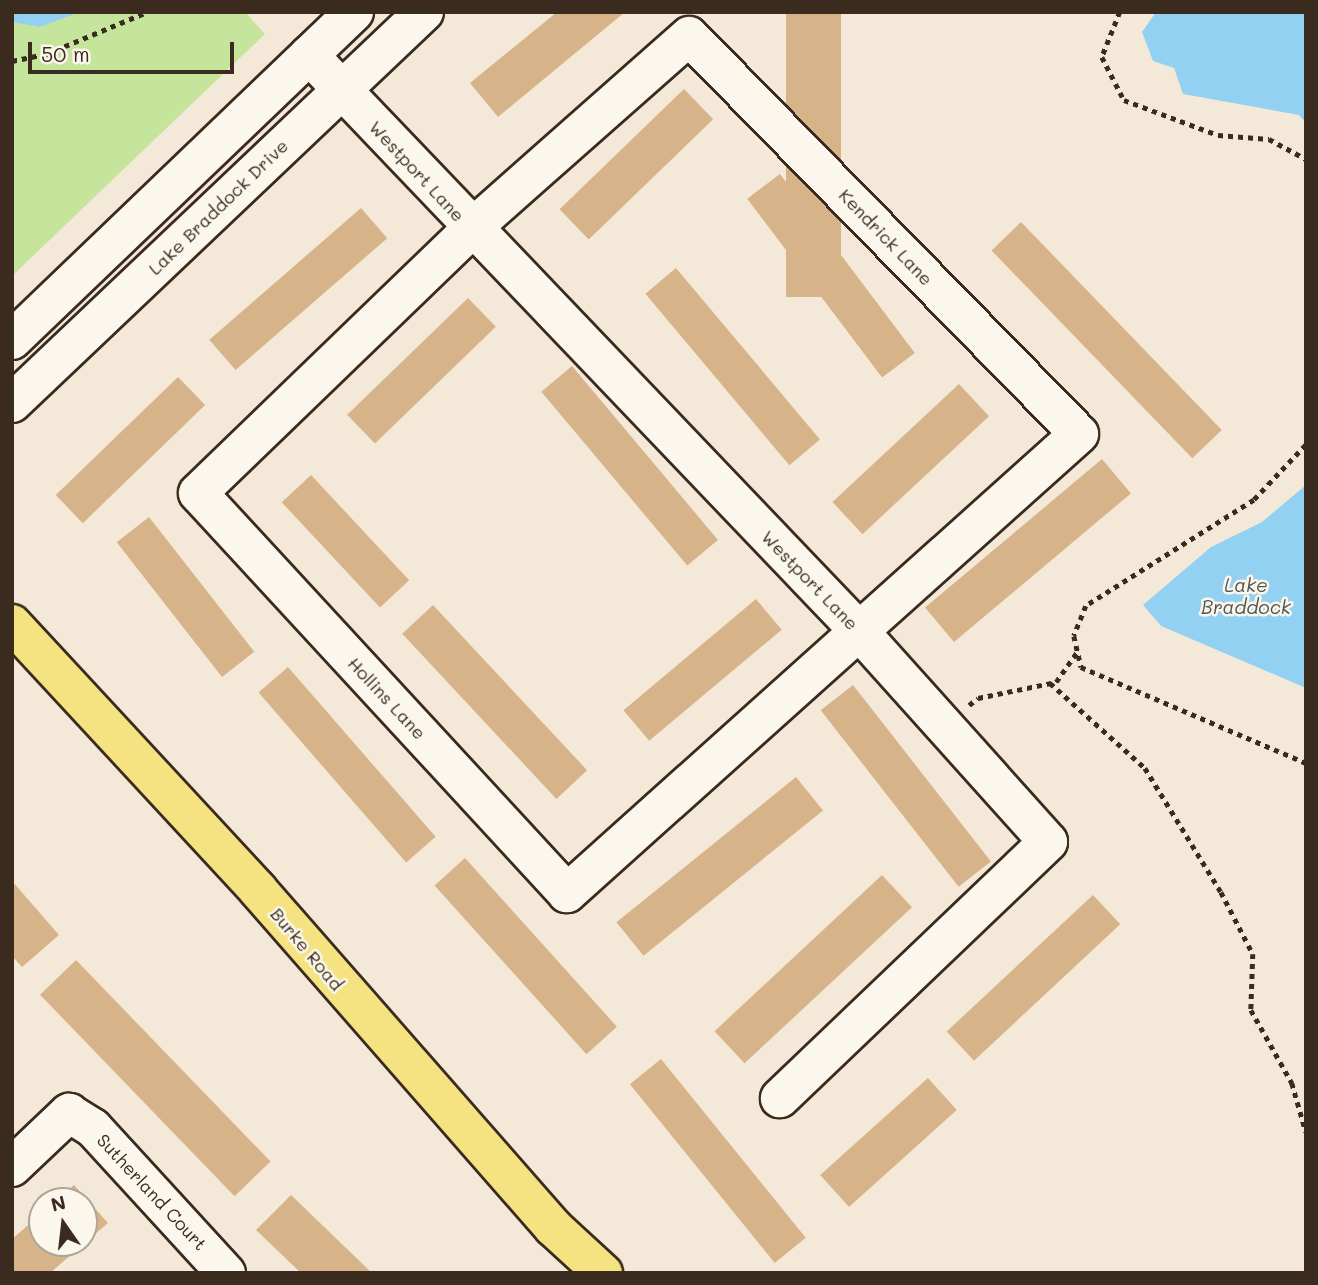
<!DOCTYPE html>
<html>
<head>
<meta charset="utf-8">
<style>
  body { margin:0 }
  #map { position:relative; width:1318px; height:1285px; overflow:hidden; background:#f4e9d8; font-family:Mali,sans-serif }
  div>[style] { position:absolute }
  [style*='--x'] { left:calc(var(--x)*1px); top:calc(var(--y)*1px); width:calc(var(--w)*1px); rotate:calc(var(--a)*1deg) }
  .green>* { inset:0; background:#c5e49c }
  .water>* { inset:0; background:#93d1f3 }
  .building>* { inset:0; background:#d7b389; transform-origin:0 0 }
  .path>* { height:4.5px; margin-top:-2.25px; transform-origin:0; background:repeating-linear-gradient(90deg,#3b2a1e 0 5px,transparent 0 10px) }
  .roads { filter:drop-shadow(2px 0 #3b2a1e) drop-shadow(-2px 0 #3b2a1e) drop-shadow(0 2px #3b2a1e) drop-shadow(0 -2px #3b2a1e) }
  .minor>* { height:38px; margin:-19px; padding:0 19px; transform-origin:19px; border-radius:19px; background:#fbf7ec }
  .major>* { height:38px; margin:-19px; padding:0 19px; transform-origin:19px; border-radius:19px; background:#f5e382 }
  span { translate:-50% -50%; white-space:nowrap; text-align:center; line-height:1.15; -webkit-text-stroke:5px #fbf7ec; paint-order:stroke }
  .street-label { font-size:18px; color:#3b2a1e }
  .water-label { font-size:19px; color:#515453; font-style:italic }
  .frame { position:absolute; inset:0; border:14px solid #3b2a1e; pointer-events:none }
  .north { position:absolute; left:28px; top:1187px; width:70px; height:70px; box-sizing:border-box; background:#fbf7ec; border:2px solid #aea59a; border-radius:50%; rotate:346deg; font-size:19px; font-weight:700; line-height:28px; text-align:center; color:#3b2a1e }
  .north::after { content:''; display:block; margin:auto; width:24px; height:32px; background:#3b2a1e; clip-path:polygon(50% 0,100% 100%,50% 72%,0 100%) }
  .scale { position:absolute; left:28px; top:42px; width:206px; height:32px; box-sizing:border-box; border:4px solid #3b2a1e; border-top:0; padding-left:9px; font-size:21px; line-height:24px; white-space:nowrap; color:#3b2a1e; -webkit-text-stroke:5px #fbf7ec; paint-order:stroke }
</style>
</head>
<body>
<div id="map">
  <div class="green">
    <div style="clip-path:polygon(12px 12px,245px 12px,265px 34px,12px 276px)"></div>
  </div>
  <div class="water">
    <div style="clip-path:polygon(12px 12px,80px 12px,40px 27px,12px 22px)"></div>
    <div style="clip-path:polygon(1156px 12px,1306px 12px,1306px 123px,1299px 115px,1183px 94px,1174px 68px,1153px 61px,1142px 32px)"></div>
    <div style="clip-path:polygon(1306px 485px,1306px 688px,1161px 626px,1143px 605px,1211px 547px,1262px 522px)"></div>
  </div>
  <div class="building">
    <div style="clip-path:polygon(557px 12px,625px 12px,498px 117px,470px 83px)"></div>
    <div style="left:786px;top:12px;width:55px;height:285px"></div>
    <div style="left:684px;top:89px;width:42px;height:173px;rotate:46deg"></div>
    <div style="left:780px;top:174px;width:224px;height:41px;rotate:53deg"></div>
    <div style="left:361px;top:208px;width:40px;height:201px;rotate:49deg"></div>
    <div style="left:1021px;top:222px;width:289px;height:41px;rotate:46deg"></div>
    <div style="left:676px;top:268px;width:224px;height:40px;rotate:50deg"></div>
    <div style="left:468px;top:298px;width:40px;height:168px;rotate:46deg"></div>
    <div style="left:572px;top:366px;width:227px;height:40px;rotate:50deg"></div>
    <div style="left:178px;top:377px;width:39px;height:170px;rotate:46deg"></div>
    <div style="left:959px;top:384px;width:44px;height:173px;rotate:47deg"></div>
    <div style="left:1102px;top:459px;width:45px;height:231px;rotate:50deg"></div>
    <div style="left:311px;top:475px;width:144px;height:40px;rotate:47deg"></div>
    <div style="left:149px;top:517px;width:171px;height:41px;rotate:52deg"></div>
    <div style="left:756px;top:599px;width:40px;height:173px;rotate:50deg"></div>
    <div style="left:433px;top:605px;width:226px;height:42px;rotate:47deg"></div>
    <div style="left:288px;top:667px;width:225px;height:39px;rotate:49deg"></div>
    <div style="left:853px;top:685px;width:224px;height:41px;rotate:52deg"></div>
    <div style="left:796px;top:777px;width:43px;height:231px;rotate:51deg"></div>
    <div style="left:465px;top:858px;width:227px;height:41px;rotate:48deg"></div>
    <div style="left:882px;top:875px;width:44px;height:229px;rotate:47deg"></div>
    <div style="clip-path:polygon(12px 881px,59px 935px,22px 967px,12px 956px)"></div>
    <div style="left:1093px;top:895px;width:40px;height:200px;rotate:47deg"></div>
    <div style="left:76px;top:960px;width:280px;height:50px;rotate:46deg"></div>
    <div style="left:661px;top:1059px;width:230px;height:40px;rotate:51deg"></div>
    <div style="left:928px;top:1078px;width:43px;height:145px;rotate:48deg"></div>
    <div style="clip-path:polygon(74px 1185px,108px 1223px,50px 1273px,12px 1273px,12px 1239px,42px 1213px,42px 1243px,84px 1243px,84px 1201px,56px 1201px)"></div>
    <div style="clip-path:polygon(291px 1195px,372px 1273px,301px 1273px,256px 1230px)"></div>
  </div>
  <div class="path">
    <div style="--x:1120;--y:12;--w:48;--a:111.8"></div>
    <div style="--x:1102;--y:57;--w:48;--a:62.9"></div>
    <div style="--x:1124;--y:100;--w:100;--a:20.4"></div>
    <div style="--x:1218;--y:135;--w:51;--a:4.5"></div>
    <div style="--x:1269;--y:139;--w:42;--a:28.4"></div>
    <div style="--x:12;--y:61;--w:35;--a:-12"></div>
    <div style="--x:46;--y:54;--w:109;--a:-22.6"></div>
    <div style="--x:1306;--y:445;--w:76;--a:133.4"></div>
    <div style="--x:1254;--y:500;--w:199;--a:147.8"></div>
    <div style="--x:1086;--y:606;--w:32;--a:112"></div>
    <div style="--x:1074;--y:636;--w:32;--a:77"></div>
    <div style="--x:1081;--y:667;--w:245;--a:23.1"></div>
    <div style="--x:1050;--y:683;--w:127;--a:41.8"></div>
    <div style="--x:1145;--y:768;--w:145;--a:58.5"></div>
    <div style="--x:1221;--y:892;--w:70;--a:62.7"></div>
    <div style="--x:1253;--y:954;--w:56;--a:92"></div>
    <div style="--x:1251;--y:1010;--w:84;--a:60.7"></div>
    <div style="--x:1292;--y:1083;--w:51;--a:74.1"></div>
    <div style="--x:969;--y:705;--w:11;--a:-38"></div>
    <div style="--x:978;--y:698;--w:80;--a:-11.6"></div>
    <div style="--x:1056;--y:682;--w:37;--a:-55"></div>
  </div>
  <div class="roads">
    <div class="minor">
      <div style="--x:689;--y:36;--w:557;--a:45.58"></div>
      <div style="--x:1079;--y:434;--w:688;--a:138.12"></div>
      <div style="--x:567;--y:893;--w:544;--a:-132.69"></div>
      <div style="--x:198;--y:493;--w:380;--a:-44"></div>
      <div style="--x:471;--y:229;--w:291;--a:-41.5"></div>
      <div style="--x:309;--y:55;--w:796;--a:46.32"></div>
      <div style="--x:859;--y:631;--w:283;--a:48.1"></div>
      <div style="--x:1048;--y:842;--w:371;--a:136.3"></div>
      <div style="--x:12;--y:340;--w:474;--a:-43.8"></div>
      <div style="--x:12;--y:403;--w:568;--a:-43.5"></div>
      <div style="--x:12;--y:1167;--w:79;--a:-43.5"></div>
      <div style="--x:69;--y:1113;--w:28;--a:32"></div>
      <div style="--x:93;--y:1128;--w:197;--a:47.5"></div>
    </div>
    <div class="major">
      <div style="--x:12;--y:624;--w:362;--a:47.2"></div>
      <div style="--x:258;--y:890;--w:448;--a:48.8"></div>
      <div style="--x:553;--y:1227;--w:68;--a:42.6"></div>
    </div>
  </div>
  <div class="street-label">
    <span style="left:417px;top:171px;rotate:47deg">Westport Lane</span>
    <span style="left:218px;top:207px;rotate:-44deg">Lake Braddock Drive</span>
    <span style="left:886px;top:237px;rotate:46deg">Kendrick Lane</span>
    <span style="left:810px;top:580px;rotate:46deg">Westport Lane</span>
    <span style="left:387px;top:698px;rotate:47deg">Hollins Lane</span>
    <span style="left:307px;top:949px;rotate:50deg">Burke Road</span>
    <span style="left:152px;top:1192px;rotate:47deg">Sutherland Court</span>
  </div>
  <div class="water-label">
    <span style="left:1246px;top:596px">Lake<br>Braddock</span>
  </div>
  <div class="frame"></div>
  <div class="north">N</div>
  <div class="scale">50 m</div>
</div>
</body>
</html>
